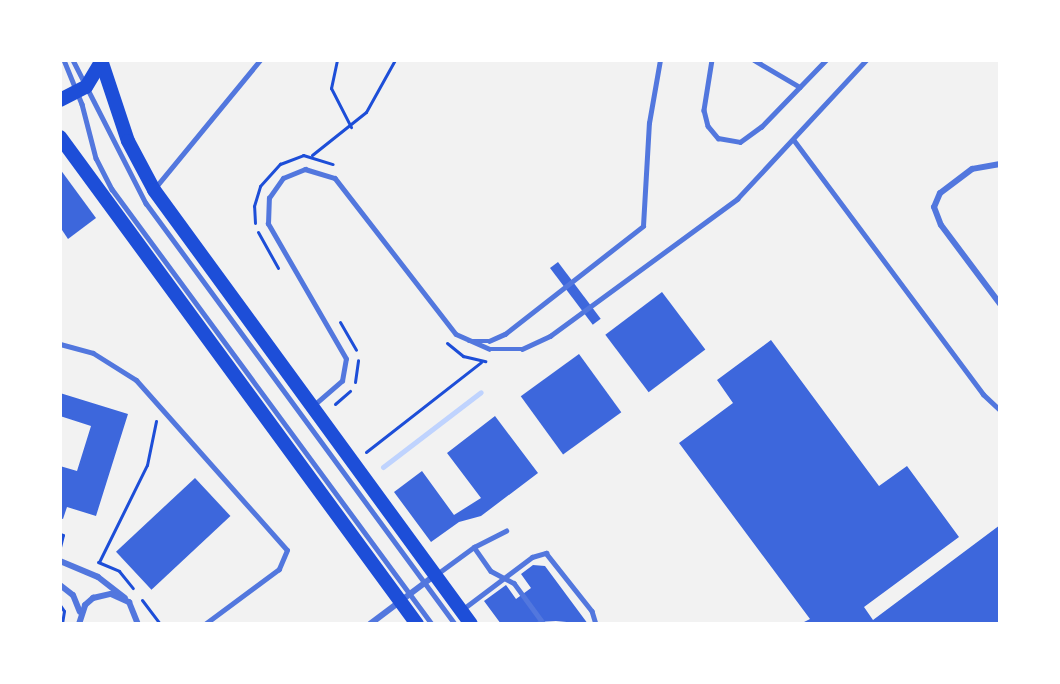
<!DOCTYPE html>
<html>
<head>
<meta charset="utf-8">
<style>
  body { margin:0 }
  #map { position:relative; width:1060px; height:684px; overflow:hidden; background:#f2f2f2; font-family:Signika,sans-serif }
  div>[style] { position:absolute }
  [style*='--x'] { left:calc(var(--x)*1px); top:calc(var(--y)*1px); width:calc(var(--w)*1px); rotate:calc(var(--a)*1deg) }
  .stream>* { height:5px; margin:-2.5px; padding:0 2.5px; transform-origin:2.5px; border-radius:2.5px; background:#bfd3fe }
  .building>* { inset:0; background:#3d67dc; transform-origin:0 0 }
  .path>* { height:3px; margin:-1.5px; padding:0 1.5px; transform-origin:1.5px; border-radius:1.5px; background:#1d4ed8 }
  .service>* { height:4.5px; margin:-2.25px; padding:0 2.25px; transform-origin:2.25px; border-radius:2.25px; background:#5277de }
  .pedestrian>* { height:5px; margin:-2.5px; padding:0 2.5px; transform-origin:2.5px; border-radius:2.5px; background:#5277de }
  .minor>* { height:6px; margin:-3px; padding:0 3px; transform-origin:3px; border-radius:3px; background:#5277de }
  .primary>* { height:14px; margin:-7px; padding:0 7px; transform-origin:7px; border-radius:7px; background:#1d4ed8 }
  span { translate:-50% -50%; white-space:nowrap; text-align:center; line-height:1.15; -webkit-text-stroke:6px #fff; paint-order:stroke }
  .frame { position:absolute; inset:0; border:62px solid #fff; pointer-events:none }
</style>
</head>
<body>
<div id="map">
  <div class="stream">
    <div style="--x:383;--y:467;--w:123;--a:-37.4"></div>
  </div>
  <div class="building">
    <div style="clip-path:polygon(60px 169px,96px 218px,68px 239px,60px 227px)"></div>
    <div style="left:558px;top:262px;width:71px;height:10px;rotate:53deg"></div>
    <div style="left:662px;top:292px;width:72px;height:71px;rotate:53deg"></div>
    <div style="clip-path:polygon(771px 340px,879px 486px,907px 466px,959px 537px,864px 607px,873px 620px,1000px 525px,1000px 624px,800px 624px,810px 619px,679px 443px,733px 403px,717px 380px)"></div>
    <div style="left:579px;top:354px;width:72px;height:72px;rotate:54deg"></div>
    <div style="clip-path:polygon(60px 393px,128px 414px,96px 516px,67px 507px,63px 519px,60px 518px,60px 466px,77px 471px,91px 426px,60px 416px)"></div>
    <div style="clip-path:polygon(495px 416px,538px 473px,481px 516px,459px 522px,431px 542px,394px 492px,422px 471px,454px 515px,481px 498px,447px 453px)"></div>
    <div style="left:195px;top:478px;width:52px;height:108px;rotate:47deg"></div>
    <div style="clip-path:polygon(533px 565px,545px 566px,588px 624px,556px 621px,501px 624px,484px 601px,506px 585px,516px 599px,531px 588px,521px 574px)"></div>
  </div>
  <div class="path">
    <div style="--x:337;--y:60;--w:29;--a:102"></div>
    <div style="--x:331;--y:88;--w:44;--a:62.9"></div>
    <div style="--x:312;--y:155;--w:69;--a:-38.5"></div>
    <div style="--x:366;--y:112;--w:60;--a:-60.9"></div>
    <div style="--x:255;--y:223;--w:17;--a:-93"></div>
    <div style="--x:254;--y:206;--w:21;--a:-73"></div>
    <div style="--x:260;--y:186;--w:30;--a:-48"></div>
    <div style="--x:280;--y:164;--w:25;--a:-21"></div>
    <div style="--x:303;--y:155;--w:31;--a:17"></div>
    <div style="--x:258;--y:232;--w:41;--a:60.9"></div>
    <div style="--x:340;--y:322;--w:32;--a:60"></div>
    <div style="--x:447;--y:343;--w:21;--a:39"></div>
    <div style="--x:463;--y:356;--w:23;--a:13"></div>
    <div style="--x:355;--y:382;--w:22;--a:-82"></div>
    <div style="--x:335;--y:404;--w:20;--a:-41"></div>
    <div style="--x:366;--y:452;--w:146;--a:-38"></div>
    <div style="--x:60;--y:534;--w:3;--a:18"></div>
    <div style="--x:63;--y:535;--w:12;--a:104"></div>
    <div style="--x:98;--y:562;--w:23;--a:23"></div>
    <div style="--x:119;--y:571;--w:22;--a:51"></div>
    <div style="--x:99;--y:562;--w:108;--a:-63.7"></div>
    <div style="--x:147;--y:465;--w:45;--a:-78.4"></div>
    <div style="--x:142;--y:600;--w:30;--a:53"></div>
    <div style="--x:60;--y:605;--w:7;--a:56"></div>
    <div style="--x:64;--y:611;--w:13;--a:99"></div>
  </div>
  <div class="service">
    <div style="--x:64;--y:60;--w:48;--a:67.8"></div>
    <div style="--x:82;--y:104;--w:56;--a:75.5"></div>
    <div style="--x:96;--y:158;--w:35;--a:63"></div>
    <div style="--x:112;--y:189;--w:540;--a:53.66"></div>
    <div style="--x:73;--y:60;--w:161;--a:63"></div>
    <div style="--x:146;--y:203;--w:522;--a:53.72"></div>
    <div style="--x:712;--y:60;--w:51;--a:99.1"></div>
    <div style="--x:704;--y:110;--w:16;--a:76"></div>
    <div style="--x:708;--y:126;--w:16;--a:50"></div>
    <div style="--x:718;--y:138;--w:22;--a:10"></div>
    <div style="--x:740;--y:142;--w:26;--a:-36"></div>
    <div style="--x:761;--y:127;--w:93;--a:-45.9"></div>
    <div style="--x:754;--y:60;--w:53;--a:30.4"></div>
    <div style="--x:794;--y:140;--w:317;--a:53.3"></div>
    <div style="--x:983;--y:394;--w:23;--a:43"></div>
    <div style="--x:155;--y:188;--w:166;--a:-50.6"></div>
    <div style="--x:469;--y:341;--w:20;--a:0"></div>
    <div style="--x:489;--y:341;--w:17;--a:-24"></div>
    <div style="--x:505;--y:334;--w:175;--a:-38"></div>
    <div style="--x:643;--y:226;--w:103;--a:-86.7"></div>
    <div style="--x:649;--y:123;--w:64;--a:-80.1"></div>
    <div style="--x:314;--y:405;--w:37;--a:-41"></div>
    <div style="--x:342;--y:381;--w:22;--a:-80"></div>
    <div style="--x:346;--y:359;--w:156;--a:-120"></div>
    <div style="--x:268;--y:224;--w:26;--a:-88"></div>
    <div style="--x:269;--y:198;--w:24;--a:-55"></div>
    <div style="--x:283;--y:178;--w:24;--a:-22"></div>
    <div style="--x:305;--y:169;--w:31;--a:17"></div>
    <div style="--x:335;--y:178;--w:197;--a:52.2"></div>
    <div style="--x:456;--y:334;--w:36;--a:24"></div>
    <div style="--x:489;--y:349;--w:33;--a:0"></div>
    <div style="--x:522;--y:349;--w:31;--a:-25"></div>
    <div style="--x:550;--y:336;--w:232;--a:-36.2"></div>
    <div style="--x:737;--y:199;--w:190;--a:-47.1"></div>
    <div style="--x:474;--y:547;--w:29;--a:55"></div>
    <div style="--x:491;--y:571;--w:26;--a:28"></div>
    <div style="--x:514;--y:583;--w:51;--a:53.8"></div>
    <div style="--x:437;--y:574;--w:46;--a:-36.1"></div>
    <div style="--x:474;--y:547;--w:36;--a:-27"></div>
    <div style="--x:463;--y:609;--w:86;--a:-37"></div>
    <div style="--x:532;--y:557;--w:15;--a:-16"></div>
    <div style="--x:546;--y:553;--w:74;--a:51.6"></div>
    <div style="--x:592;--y:611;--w:14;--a:73"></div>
  </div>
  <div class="pedestrian">
    <div style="--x:60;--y:344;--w:34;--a:15"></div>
    <div style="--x:93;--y:353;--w:51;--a:32.1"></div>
    <div style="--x:136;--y:380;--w:227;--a:48.4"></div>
    <div style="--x:287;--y:550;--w:21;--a:113"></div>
    <div style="--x:279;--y:569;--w:92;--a:143.4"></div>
  </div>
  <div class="minor">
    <div style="--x:1000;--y:164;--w:28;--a:170"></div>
    <div style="--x:972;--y:169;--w:40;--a:143"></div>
    <div style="--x:940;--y:193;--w:15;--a:113"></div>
    <div style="--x:934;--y:207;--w:19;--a:69"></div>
    <div style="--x:941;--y:225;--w:99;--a:53.2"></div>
    <div style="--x:60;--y:561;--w:41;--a:22.8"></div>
    <div style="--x:98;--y:577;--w:34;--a:38"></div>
    <div style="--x:60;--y:585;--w:16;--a:38"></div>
    <div style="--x:73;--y:595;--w:18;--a:68"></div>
    <div style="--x:79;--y:624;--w:20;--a:-72"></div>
    <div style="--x:85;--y:605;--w:11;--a:-41"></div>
    <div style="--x:93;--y:598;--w:18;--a:-13"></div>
    <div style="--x:111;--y:594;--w:20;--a:24"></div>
    <div style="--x:129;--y:602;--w:24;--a:68"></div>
    <div style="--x:370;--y:624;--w:80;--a:-36.9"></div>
  </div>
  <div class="primary">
    <div style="--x:101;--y:60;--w:85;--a:71.6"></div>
    <div style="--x:128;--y:141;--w:55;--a:62"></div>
    <div style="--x:154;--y:190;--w:537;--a:53.86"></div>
    <div style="--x:60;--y:100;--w:29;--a:-27"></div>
    <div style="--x:86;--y:87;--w:31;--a:-59"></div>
    <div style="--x:60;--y:137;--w:604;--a:53.76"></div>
  </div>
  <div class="frame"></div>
</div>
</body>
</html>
